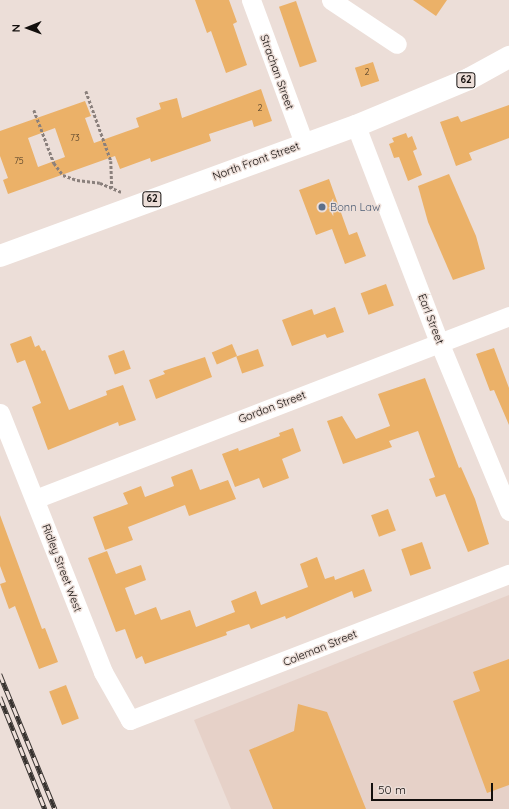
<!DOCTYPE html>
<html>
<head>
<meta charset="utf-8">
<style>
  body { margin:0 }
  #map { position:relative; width:509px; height:809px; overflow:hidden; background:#ecded8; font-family:Quicksand,sans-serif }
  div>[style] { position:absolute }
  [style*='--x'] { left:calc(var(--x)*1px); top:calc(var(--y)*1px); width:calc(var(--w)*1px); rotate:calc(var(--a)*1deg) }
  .built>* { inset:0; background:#e6d1c8 }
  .building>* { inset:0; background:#ebb168; transform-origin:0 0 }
  .path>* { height:2.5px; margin-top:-1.25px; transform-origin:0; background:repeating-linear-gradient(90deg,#8a807c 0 3px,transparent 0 5px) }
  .minor>* { height:19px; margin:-9.5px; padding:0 9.5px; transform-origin:9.5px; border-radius:9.5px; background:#fff }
  .primary>* { height:22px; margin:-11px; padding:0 11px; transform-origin:11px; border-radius:11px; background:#fff }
  .rail>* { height:4.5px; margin-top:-2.25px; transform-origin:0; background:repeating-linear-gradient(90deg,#ecded8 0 9px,#37322f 0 18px); box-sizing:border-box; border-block:1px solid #37322f }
  .dots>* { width:11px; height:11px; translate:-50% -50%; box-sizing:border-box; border:2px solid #ecded8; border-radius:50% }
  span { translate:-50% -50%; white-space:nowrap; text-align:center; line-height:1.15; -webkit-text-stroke:3px #ecded8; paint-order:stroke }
  .number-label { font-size:9px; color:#493824 }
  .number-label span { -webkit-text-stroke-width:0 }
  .shield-label span { padding:1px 3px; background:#ecded8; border:1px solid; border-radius:3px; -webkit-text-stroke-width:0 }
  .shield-label { font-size:10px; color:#130f0d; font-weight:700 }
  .street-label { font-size:11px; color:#130f0d }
  .service-label { font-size:11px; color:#4e5e75 }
  .left { translate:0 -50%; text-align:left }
  .north { position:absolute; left:8px; top:8px; width:40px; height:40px; -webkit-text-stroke:3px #ecded8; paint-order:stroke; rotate:269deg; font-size:11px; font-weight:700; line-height:16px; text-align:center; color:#130f0d }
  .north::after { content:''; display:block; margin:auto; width:14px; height:18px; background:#130f0d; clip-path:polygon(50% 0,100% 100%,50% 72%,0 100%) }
  .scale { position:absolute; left:371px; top:783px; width:122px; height:18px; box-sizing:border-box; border:2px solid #130f0d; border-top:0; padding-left:5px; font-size:12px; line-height:14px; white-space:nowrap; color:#130f0d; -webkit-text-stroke:3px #ecded8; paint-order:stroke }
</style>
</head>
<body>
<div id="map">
  <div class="built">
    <div style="clip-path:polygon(509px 595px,509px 809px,231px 809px,194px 720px)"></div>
  </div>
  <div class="building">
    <div style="clip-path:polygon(195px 0,229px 0,237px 22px,233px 24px,247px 65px,226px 73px,211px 31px,207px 33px)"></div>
    <div style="clip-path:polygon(413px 0,447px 0,436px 16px)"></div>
    <div style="left:296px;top:1px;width:64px;height:18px;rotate:71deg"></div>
    <div style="left:373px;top:62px;width:20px;height:19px;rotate:72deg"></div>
    <div style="clip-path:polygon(evenodd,261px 89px,272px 121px,254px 127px,252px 120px,209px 134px,211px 141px,151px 162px,150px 158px,120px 169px,115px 156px,8px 194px,3px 180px,8px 178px,0 156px,0 131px,85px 101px,91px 116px,85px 118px,94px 143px,139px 127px,136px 118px,161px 109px,159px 103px,177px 98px,182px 118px,261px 89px,55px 128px,65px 157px,38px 167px,28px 138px,55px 128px)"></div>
    <div style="clip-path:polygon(509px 105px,509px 138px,469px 153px,472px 160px,456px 166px,440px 122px,458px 116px,461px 122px)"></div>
    <div style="clip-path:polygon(406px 133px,408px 138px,412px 136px,417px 149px,413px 151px,422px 175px,408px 181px,399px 157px,394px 158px,389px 144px,394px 142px,392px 138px)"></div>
    <div style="clip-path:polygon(449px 174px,476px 236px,485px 269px,453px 280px,428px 222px,418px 186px)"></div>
    <div style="clip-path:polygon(329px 179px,349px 235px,357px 232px,366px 256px,345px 264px,332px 229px,316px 235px,299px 190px)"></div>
    <div style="left:386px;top:284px;width:23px;height:27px;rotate:70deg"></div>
    <div style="clip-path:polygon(335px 307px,344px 332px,327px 338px,325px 334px,292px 346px,282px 320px,312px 309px,314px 315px)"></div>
    <div style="clip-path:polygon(31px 336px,35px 347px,39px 345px,42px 351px,45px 350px,69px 410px,107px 395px,106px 391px,123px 385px,136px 420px,119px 426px,118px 422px,48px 450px,32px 407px,41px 403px,25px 360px,17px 363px,10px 344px)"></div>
    <div style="left:232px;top:344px;width:13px;height:22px;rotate:67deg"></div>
    <div style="clip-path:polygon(494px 348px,509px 388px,509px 425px,494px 390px,490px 391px,476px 354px)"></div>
    <div style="left:258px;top:349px;width:18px;height:23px;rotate:71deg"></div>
    <div style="left:124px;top:350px;width:20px;height:17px;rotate:70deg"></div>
    <div style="clip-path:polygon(205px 357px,212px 377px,156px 399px,149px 380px,165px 374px,163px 371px)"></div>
    <div style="clip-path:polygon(425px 378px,459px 468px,461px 467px,475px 499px,489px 544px,468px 552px,445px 494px,436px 497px,429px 479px,435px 477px,418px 431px,389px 441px,392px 447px,343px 464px,327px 421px,342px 416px,356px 439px,390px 426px,378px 394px)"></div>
    <div style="clip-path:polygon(293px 428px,301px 451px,282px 459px,289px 478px,263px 488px,259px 478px,235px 487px,222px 454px,238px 448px,239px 451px,280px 436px,279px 433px)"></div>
    <div style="clip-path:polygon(192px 469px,200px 490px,228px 480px,236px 499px,189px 516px,185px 505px,128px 527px,133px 540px,105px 550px,93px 517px,128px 504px,123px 493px,141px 486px,145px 497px,174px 486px,171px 477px)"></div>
    <div style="left:388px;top:509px;width:23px;height:18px;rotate:70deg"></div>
    <div style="clip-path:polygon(0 515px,42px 629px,45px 628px,58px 662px,39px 669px,15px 606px,9px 609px,0 584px,6px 582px,0 566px)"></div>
    <div style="left:422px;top:542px;width:28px;height:22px;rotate:71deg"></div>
    <div style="clip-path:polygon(107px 551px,116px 574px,141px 565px,146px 580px,125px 588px,135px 615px,156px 607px,161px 620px,190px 610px,196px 627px,235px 612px,231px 601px,256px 591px,261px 605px,308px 587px,300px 564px,317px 557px,325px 579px,334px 576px,335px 580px,364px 569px,372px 591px,354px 598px,352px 591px,286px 619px,285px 616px,251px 629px,249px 624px,226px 632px,227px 635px,145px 664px,142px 656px,136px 659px,125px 629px,116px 632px,88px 558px)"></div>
    <div style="clip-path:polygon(509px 659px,509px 785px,487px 793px,453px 701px,480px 691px,473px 672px)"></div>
    <div style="left:66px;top:685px;width:36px;height:18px;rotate:69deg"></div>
    <div style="clip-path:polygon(298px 704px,327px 712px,366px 809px,273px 809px,249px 750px,294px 731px)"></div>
  </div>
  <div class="path">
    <div style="--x:86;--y:91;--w:74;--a:70.3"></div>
    <div style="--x:111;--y:161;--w:27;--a:88"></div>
    <div style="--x:34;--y:110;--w:57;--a:69.3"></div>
    <div style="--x:54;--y:163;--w:15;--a:53"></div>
    <div style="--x:63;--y:175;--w:15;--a:20"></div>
    <div style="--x:77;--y:180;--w:23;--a:7"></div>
    <div style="--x:100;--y:183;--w:23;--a:23"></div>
  </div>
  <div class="minor">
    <div style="--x:251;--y:0;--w:153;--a:69.7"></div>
    <div style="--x:331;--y:0;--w:79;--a:33.7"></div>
    <div style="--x:356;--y:126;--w:231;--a:69"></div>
    <div style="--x:439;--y:342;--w:183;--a:67.5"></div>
    <div style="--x:0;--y:413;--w:279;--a:68.3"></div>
    <div style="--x:103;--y:672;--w:55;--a:60.6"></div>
    <div style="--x:130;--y:720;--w:406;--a:-21.1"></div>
    <div style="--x:35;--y:499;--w:508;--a:-21.11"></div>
  </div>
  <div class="primary">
    <div style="--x:0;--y:256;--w:379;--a:-20.1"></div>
    <div style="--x:356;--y:126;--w:122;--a:-22.6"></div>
    <div style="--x:469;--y:79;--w:46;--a:-28.8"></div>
  </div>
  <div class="rail">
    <div style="--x:0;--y:674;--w:146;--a:67.8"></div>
    <div style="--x:0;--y:697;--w:121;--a:68.1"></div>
  </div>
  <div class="dots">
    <div style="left:322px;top:207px;background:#5c6f8a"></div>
  </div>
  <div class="number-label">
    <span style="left:367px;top:72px">2</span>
    <span style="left:260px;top:108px">2</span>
    <span style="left:75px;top:138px">73</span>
    <span style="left:19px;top:161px">75</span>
  </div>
  <div class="shield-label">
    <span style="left:466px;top:80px">62</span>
    <span style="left:152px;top:199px">62</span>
  </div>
  <div class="street-label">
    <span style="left:277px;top:72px;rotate:70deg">Strachan Street</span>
    <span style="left:256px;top:161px;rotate:-20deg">North Front Street</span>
    <span style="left:431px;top:319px;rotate:69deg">Earl Street</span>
    <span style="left:272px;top:407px;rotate:-21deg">Gordon Street</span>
    <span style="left:62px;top:568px;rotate:69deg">Ridley Street West</span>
    <span style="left:320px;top:648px;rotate:-22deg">Coleman Street</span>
  </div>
  <div class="service-label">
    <span class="left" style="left:330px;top:207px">Bonn Law</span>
  </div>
  <div class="north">N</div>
  <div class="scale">50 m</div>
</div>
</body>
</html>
